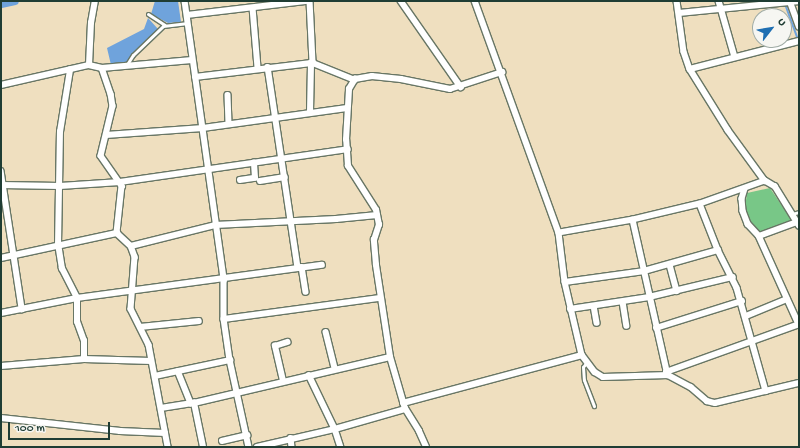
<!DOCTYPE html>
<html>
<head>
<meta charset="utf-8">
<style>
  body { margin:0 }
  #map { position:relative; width:800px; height:448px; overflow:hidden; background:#efdfbf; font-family:"Gochi Hand",sans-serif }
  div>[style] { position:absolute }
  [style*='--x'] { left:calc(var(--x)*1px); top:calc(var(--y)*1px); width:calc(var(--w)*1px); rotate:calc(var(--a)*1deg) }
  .green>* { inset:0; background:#78c787 }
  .water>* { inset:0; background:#6fa3dc }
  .stream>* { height:2px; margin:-1px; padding:0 1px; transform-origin:1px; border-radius:1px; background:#6fa3dc }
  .canal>* { height:7px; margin:-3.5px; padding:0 3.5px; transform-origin:3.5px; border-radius:3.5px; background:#6fa3dc }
  .roads { filter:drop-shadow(1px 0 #687665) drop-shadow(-1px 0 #687665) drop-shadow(0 1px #687665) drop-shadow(0 -1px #687665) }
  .service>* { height:3px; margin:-1.5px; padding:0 1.5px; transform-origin:1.5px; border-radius:1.5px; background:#fff }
  .minor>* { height:5.5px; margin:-2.75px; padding:0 2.75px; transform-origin:2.75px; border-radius:2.75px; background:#fff }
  span { translate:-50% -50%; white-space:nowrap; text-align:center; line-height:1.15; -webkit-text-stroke:3px #f6f6f2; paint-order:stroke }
  .frame { position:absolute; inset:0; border:2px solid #1f3d34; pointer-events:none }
  .north { position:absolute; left:752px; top:8px; width:40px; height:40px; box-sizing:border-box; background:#f6f6f2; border:1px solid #a0aca6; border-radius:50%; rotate:59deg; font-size:11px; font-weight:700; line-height:16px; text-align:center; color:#1f3d34 }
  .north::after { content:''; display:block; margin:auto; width:14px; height:18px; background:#1f6fb2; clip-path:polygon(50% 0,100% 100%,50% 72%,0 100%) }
  .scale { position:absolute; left:8px; top:422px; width:102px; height:18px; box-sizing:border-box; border:2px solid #1f3d34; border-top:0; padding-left:5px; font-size:12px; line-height:14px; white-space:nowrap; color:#1f3d34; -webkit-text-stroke:3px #f6f6f2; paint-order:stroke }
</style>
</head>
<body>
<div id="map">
  <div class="green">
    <div style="clip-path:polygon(770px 188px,795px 225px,758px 240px,744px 215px,747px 193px)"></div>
  </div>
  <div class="water">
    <div style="clip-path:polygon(155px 1px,178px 1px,181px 22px,168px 23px,151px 14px)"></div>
    <div style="clip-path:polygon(148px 18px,158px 29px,131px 56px,127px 64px,111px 65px,107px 48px,144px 29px)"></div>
  </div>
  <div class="stream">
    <div style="--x:785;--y:4;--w:38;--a:70"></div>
  </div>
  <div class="canal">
    <div style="--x:1;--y:4;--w:14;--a:-12"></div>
  </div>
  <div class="roads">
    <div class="service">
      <div style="--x:148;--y:14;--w:20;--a:33"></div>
      <div style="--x:126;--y:66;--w:13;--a:-58"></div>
      <div style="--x:133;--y:55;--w:42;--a:-44"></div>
      <div style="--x:163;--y:26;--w:25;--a:-7"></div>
      <div style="--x:792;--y:214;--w:7;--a:-16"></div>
      <div style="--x:587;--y:362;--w:6;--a:129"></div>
      <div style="--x:583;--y:367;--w:13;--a:86"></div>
      <div style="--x:584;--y:380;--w:28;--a:69"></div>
    </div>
    <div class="minor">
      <div style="--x:185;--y:1;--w:282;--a:82"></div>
      <div style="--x:224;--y:280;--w:39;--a:90"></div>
      <div style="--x:224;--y:319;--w:41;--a:81.7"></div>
      <div style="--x:230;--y:360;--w:89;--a:77.7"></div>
      <div style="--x:310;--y:1;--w:62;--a:87.2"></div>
      <div style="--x:313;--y:63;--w:45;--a:22"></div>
      <div style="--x:401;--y:1;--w:105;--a:55.1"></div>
      <div style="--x:475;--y:1;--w:247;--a:70.1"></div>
      <div style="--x:677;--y:1;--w:51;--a:82.2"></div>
      <div style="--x:684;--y:52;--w:18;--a:71"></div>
      <div style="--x:690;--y:69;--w:72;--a:58.1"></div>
      <div style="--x:728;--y:130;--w:63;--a:54"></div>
      <div style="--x:719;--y:1;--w:58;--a:74.1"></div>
      <div style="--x:790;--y:1;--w:27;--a:70"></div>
      <div style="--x:253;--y:8;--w:60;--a:85.2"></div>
      <div style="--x:679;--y:13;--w:121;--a:-5.7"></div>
      <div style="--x:187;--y:15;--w:121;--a:-6.7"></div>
      <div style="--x:89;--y:65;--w:42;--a:-87.3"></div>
      <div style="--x:91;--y:23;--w:22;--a:-80"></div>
      <div style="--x:268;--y:67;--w:202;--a:81.5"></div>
      <div style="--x:102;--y:68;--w:28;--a:71"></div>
      <div style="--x:111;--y:94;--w:12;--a:81"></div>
      <div style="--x:113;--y:106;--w:51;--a:103.5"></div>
      <div style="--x:101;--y:156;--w:37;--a:55"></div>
      <div style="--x:122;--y:186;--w:47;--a:96.1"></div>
      <div style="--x:117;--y:233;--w:19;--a:43"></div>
      <div style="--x:131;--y:246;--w:12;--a:70"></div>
      <div style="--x:135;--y:257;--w:52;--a:94.4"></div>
      <div style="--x:131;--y:309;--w:40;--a:63.4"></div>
      <div style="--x:149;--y:345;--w:104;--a:79.4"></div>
      <div style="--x:690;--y:69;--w:113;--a:-14.4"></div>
      <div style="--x:195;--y:77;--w:119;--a:-6.8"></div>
      <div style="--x:1;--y:85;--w:90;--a:-12.8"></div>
      <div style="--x:89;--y:65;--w:13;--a:13"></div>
      <div style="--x:102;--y:68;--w:90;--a:-5.1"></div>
      <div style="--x:228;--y:95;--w:29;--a:88"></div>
      <div style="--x:310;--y:112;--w:49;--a:-88.8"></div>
      <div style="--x:106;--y:135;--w:97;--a:-4.1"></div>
      <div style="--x:203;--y:128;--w:145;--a:-7.9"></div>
      <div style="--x:1;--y:171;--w:140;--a:81.3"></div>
      <div style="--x:240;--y:180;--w:15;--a:-8"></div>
      <div style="--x:255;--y:178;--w:15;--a:-94"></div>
      <div style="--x:260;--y:181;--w:25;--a:-9"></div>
      <div style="--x:1;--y:185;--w:59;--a:1"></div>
      <div style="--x:60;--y:186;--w:60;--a:-3.8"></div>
      <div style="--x:120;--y:182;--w:230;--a:-8.2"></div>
      <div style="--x:745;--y:189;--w:10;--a:107"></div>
      <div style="--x:742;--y:199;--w:12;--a:85"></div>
      <div style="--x:743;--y:211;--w:14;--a:69"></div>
      <div style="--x:748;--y:224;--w:16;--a:47"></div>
      <div style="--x:759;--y:236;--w:97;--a:65.6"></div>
      <div style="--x:700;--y:204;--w:49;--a:68.6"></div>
      <div style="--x:633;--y:220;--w:159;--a:77.3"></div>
      <div style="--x:799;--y:226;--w:46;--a:-121.6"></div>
      <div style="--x:775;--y:187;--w:12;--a:-149"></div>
      <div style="--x:765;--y:181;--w:69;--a:160.5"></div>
      <div style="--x:700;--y:204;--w:69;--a:166.6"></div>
      <div style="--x:633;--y:220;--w:75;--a:170"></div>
      <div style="--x:559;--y:233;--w:49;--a:83"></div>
      <div style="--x:565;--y:282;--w:75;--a:76.9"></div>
      <div style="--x:582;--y:355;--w:21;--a:53"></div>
      <div style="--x:595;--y:372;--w:9;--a:32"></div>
      <div style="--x:603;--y:377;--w:65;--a:-1.8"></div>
      <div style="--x:668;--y:375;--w:26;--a:28"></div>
      <div style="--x:691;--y:387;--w:21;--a:41"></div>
      <div style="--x:707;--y:401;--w:8;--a:14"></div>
      <div style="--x:715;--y:403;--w:86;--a:-13.4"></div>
      <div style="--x:759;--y:236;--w:40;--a:-20.2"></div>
      <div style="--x:131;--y:246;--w:87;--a:-14"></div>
      <div style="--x:215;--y:225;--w:121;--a:-2.8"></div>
      <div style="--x:336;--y:219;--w:41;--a:-5.6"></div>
      <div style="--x:1;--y:258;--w:119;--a:-12.2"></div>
      <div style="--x:670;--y:265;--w:27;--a:75"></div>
      <div style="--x:302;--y:267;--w:25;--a:81"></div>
      <div style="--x:565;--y:282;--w:80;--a:-7.9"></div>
      <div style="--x:644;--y:271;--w:77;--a:-15.8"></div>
      <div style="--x:718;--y:250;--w:42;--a:63.4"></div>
      <div style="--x:737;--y:288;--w:107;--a:74.3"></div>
      <div style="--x:623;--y:302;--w:24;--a:81"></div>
      <div style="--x:594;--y:306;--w:17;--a:80"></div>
      <div style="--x:570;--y:309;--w:80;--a:-8.6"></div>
      <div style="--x:649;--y:297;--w:86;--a:-13.4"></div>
      <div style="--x:1;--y:313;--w:77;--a:-11.2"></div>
      <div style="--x:77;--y:298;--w:247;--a:-7.7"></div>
      <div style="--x:746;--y:316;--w:44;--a:-22.5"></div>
      <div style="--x:224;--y:319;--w:157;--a:-7.7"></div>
      <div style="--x:140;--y:327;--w:59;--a:-5.8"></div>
      <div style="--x:656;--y:328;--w:90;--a:-17.4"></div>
      <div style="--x:326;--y:332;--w:38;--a:76"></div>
      <div style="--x:84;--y:359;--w:67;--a:1.7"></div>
      <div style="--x:1;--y:366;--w:83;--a:-4.8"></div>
      <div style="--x:84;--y:359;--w:18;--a:-90"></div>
      <div style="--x:84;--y:341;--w:20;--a:-110"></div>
      <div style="--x:77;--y:322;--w:24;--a:-90"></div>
      <div style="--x:77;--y:298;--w:33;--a:-117"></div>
      <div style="--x:62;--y:269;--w:24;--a:-99"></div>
      <div style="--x:58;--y:245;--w:113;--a:-89"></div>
      <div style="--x:60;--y:132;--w:63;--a:-80.8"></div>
      <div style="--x:178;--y:371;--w:35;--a:68"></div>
      <div style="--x:666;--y:372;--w:141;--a:-19.8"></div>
      <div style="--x:309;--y:375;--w:60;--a:64.3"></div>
      <div style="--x:335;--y:429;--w:19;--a:72"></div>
      <div style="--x:155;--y:376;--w:77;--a:-12"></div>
      <div style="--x:283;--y:381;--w:36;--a:-103"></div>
      <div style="--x:275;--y:346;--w:13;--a:-18"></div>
      <div style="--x:403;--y:403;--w:185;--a:-15"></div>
      <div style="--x:161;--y:408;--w:33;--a:-9"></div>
      <div style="--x:1;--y:418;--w:120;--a:6.2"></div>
      <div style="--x:120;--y:431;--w:45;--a:2.5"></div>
      <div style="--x:291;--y:438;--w:9;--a:84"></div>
      <div style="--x:222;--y:441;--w:26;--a:-13"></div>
      <div style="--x:203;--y:447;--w:45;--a:-101.6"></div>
      <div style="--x:194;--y:403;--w:201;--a:-13.2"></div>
      <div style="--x:257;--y:447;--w:80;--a:-13"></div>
      <div style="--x:335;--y:429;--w:73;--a:-15.9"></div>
      <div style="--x:426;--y:447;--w:17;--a:-114"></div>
      <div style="--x:419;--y:431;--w:26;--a:-122"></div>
      <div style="--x:405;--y:409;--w:54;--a:-106.1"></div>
      <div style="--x:390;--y:357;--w:93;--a:-98.7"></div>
      <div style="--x:376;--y:265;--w:25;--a:-95"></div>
      <div style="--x:374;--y:240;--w:16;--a:-72"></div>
      <div style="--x:379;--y:225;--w:15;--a:-101"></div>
      <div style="--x:376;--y:210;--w:52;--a:-122.5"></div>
      <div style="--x:348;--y:166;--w:26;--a:-94"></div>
      <div style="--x:346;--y:140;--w:51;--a:-86.6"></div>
      <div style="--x:349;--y:89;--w:12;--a:-59"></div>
      <div style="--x:355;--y:79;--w:17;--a:-10"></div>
      <div style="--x:372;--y:76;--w:29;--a:6"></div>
      <div style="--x:401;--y:79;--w:50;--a:11.5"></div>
      <div style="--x:450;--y:89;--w:55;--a:-18.1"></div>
    </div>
  </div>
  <div class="frame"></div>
  <div class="north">U</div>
  <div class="scale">100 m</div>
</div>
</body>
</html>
